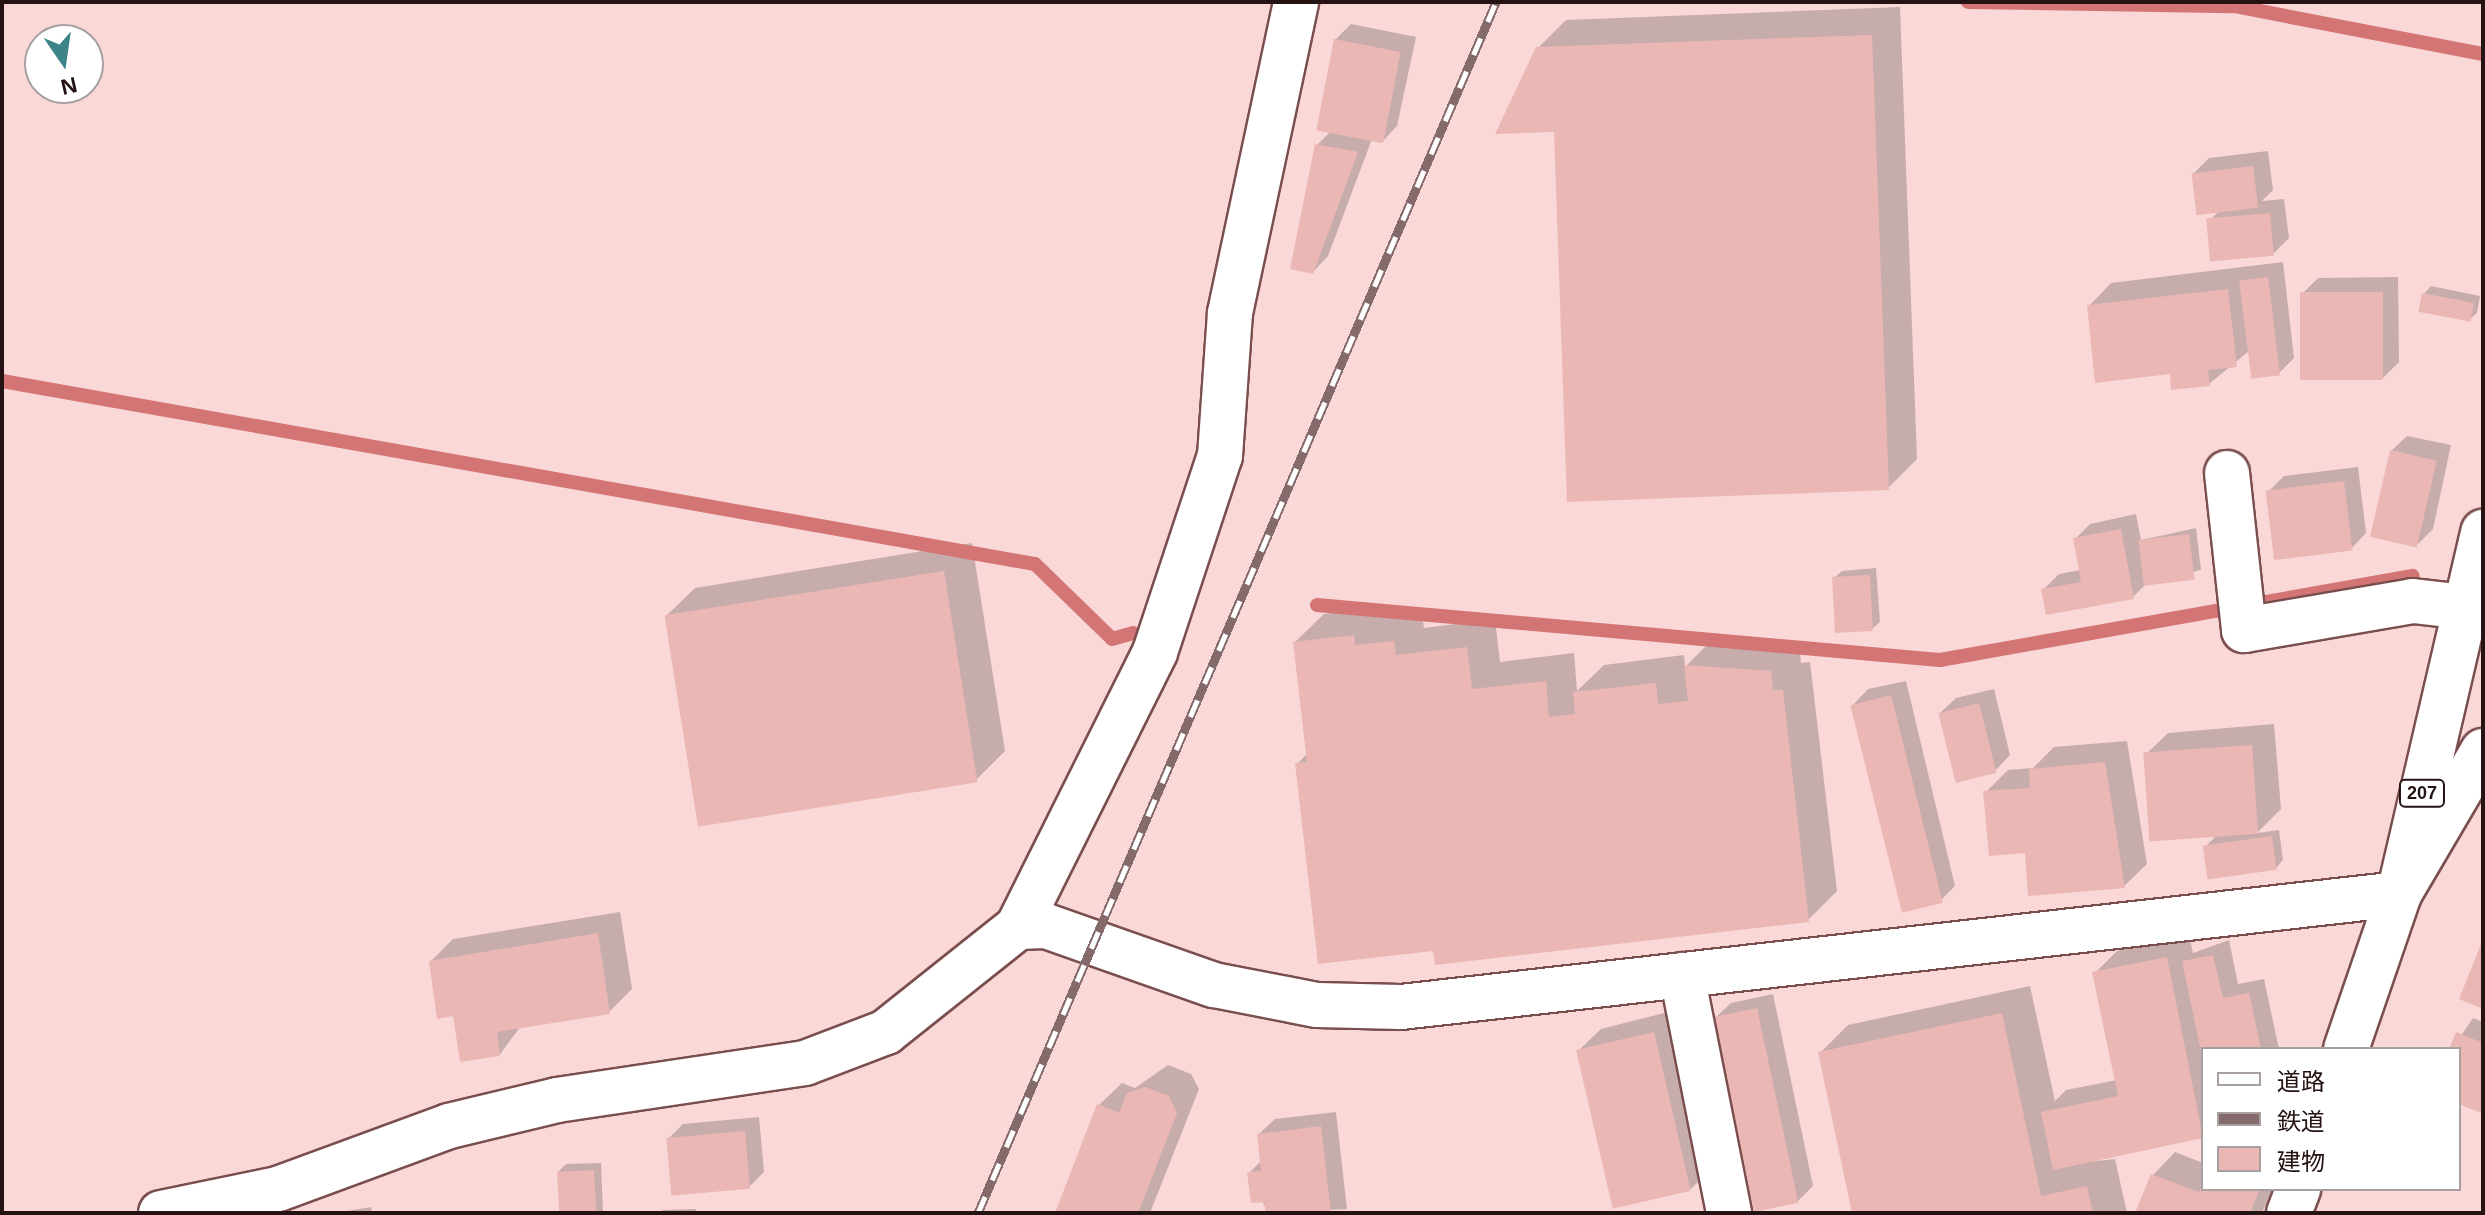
<!DOCTYPE html>
<html>
<head>
<meta charset="utf-8">
<style>
  body { margin:0 }
  #map { position:relative; width:2485px; height:1215px; overflow:hidden; background:#f9d8d7; font-family:Helvetica,"Noto Sans JP",sans-serif }
  div>[style] { position:absolute }
  [style*='--x'] { left:calc(var(--x)*1px); top:calc(var(--y)*1px); width:calc(var(--w)*1px); rotate:calc(var(--a)*1deg) }
  .shadow>* { inset:0; background:#0003 }
  .stream>* { height:14px; margin:-7px; padding:0 7px; transform-origin:7px; border-radius:7px; background:#d47575 }
  .building>* { inset:0; background:#ebb7b5; transform-origin:0 0 }
  .roads { filter:drop-shadow(2px 0 #7b4e4e) drop-shadow(-2px 0 #7b4e4e) drop-shadow(0 2px #7b4e4e) drop-shadow(0 -2px #7b4e4e) }
  .minor>* { height:44px; margin:-22px; padding:0 22px; transform-origin:22px; border-radius:22px; background:#fff }
  .highway>* { height:44px; margin:-22px; padding:0 22px; transform-origin:22px; border-radius:22px; background:#fff }
  .rail>* { height:9px; margin-top:-4.5px; transform-origin:0; background:repeating-linear-gradient(90deg,#fff 0 18px,#846a6a 0 36px); box-sizing:border-box; border-block:2px solid #846a6a }
  span { translate:-50% -50%; white-space:nowrap; text-align:center; line-height:1.15; -webkit-text-stroke:6px #fff; paint-order:stroke }
  .shield-label span { padding:2px 6px; background:#fff; border:2px solid; border-radius:6px; -webkit-text-stroke-width:0 }
  .shield-label { font-size:18px; color:#251212; font-weight:700 }
  .frame { position:absolute; inset:0; border:4px solid #251212; pointer-events:none }
  .legend { position:absolute; left:2201px; top:1047px; width:260px; height:144px; box-sizing:border-box; background:#fff; border:2px solid #a8a0a0; margin:0; padding:10px 14px; list-style:none; font-size:24px; color:#251212 }
  .legend li { display:flex; align-items:center; gap:16px; height:40px }
  .legend b { width:40px; border:2px solid #a8a0a0 }
  .north { position:absolute; left:24px; top:24px; width:80px; height:80px; box-sizing:border-box; background:#fff; border:2px solid #a8a0a0; border-radius:50%; rotate:167deg; font-size:22px; font-weight:700; line-height:32px; text-align:center; color:#251212 }
  .north::after { content:''; display:block; margin:auto; width:28px; height:36px; background:#3c8488; clip-path:polygon(50% 0,100% 100%,50% 72%,0 100%) }
</style>
</head>
<body>
<div id="map">
  <div class="shadow">
    <div style="clip-path:polygon(1900px 7px,1917px 459px,1888px 488px,1556px 130px,1537px 49px,1566px 20px)"></div>
    <div style="clip-path:polygon(1351px 24px,1416px 37px,1397px 126px,1382px 142px,1372px 139px,1328px 256px,1313px 272px,1317px 145px,1331px 131px,1335px 40px)"></div>
    <div style="clip-path:polygon(2268px 151px,2273px 190px,2262px 201px,2284px 199px,2289px 238px,2273px 254px,2209px 221px,2220px 210px,2193px 174px,2209px 158px)"></div>
    <div style="clip-path:polygon(2283px 262px,2294px 358px,2279px 373px,2249px 351px,2209px 384px,2172px 372px,2089px 306px,2111px 283px)"></div>
    <div style="clip-path:polygon(2398px 277px,2399px 362px,2383px 378px,2303px 293px,2318px 278px)"></div>
    <div style="clip-path:polygon(2431px 286px,2480px 296px,2477px 313px,2469px 320px,2424px 294px)"></div>
    <div style="clip-path:polygon(2407px 436px,2451px 445px,2433px 529px,2418px 544px,2391px 451px)"></div>
    <div style="clip-path:polygon(2358px 467px,2366px 533px,2351px 549px,2269px 491px,2284px 476px)"></div>
    <div style="clip-path:polygon(2136px 514px,2141px 540px,2196px 528px,2201px 570px,2147px 583px,2133px 597px,2043px 590px,2059px 574px,2081px 570px,2075px 539px,2090px 524px)"></div>
    <div style="clip-path:polygon(972px 543px,1005px 751px,976px 780px,666px 616px,695px 588px)"></div>
    <div style="clip-path:polygon(1876px 568px,1880px 622px,1872px 629px,1834px 578px,1842px 571px)"></div>
    <div style="clip-path:polygon(1382px 607px,1383px 617px,1422px 613px,1424px 628px,1495px 619px,1500px 662px,1574px 653px,1577px 691px,1604px 665px,1684px 655px,1685px 667px,1714px 638px,1799px 644px,1801px 663px,1810px 662px,1837px 891px,1808px 920px,1297px 764px,1308px 753px,1295px 642px,1324px 614px)"></div>
    <div style="clip-path:polygon(1906px 681px,1955px 886px,1940px 901px,1853px 705px,1868px 689px)"></div>
    <div style="clip-path:polygon(1994px 689px,2010px 755px,1995px 771px,1940px 713px,1956px 698px)"></div>
    <div style="clip-path:polygon(2274px 724px,2281px 809px,2257px 833px,2279px 830px,2283px 860px,2276px 868px,2206px 846px,2216px 836px,2145px 755px,2168px 733px)"></div>
    <div style="clip-path:polygon(2127px 741px,2147px 864px,2124px 886px,2027px 851px,1986px 792px,2008px 770px,2033px 768px,2054px 747px)"></div>
    <div style="clip-path:polygon(620px 912px,632px 989px,609px 1012px,521px 1026px,500px 1054px,454px 1014px,431px 961px,453px 939px)"></div>
    <div style="clip-path:polygon(2189px 935px,2193px 953px,2229px 940px,2238px 984px,2264px 979px,2279px 1049px,2203px 1049px,2203px 1136px,2068px 1164px,2115px 1159px,2127px 1213px,1854px 1213px,1820px 1053px,1848px 1025px,2030px 986px,2055px 1101px,2066px 1090px,2117px 1080px,2095px 973px,2117px 951px)"></div>
    <div style="clip-path:polygon(1773px 994px,1813px 1186px,1798px 1201px,1715px 1018px,1731px 1003px)"></div>
    <div style="clip-path:polygon(1676px 1010px,1714px 1166px,1691px 1189px,1578px 1051px,1601px 1029px)"></div>
    <div style="clip-path:polygon(2473px 1018px,2483px 1022px,2483px 1112px,2459px 1102px,2459px 1049px,2452px 1049px)"></div>
    <div style="clip-path:polygon(1168px 1065px,1191px 1074px,1199px 1089px,1150px 1213px,1057px 1213px,1099px 1105px,1122px 1083px,1135px 1088px)"></div>
    <div style="clip-path:polygon(1336px 1112px,1347px 1209px,1268px 1213px,1249px 1173px,1262px 1160px,1259px 1134px,1275px 1119px)"></div>
    <div style="clip-path:polygon(759px 1117px,764px 1172px,749px 1187px,668px 1139px,683px 1124px)"></div>
    <div style="clip-path:polygon(2175px 1152px,2203px 1163px,2203px 1189px,2272px 1189px,2262px 1213px,2138px 1213px,2153px 1175px)"></div>
    <div style="clip-path:polygon(601px 1163px,603px 1213px,560px 1213px,559px 1171px,566px 1164px)"></div>
    <div style="clip-path:polygon(371px 1207px,372px 1213px,336px 1213px)"></div>
    <div style="clip-path:polygon(696px 1209px,696px 1213px,660px 1213px,663px 1210px)"></div>
  </div>
  <div class="stream">
    <div style="--x:1968;--y:2;--w:266;--a:0.9"></div>
    <div style="--x:2234;--y:6;--w:254;--a:10.9"></div>
    <div style="--x:2;--y:381;--w:1049;--a:10.05"></div>
    <div style="--x:1035;--y:564;--w:107;--a:44.2"></div>
    <div style="--x:1112;--y:639;--w:22;--a:-16"></div>
    <div style="--x:1317;--y:605;--w:625;--a:5.05"></div>
    <div style="--x:1940;--y:660;--w:480;--a:-10.1"></div>
  </div>
  <div class="building">
    <div style="clip-path:polygon(1872px 35px,1889px 490px,1567px 502px,1554px 132px,1495px 134px,1536px 47px)"></div>
    <div style="left:1334px;top:39px;width:68px;height:93px;rotate:11deg"></div>
    <div style="clip-path:polygon(1315px 144px,1358px 152px,1313px 274px,1290px 269px)"></div>
    <div style="left:2253px;top:166px;width:42px;height:62px;rotate:83deg"></div>
    <div style="left:2270px;top:213px;width:43px;height:64px;rotate:85deg"></div>
    <div style="left:2268px;top:277px;width:99px;height:29px;rotate:83deg"></div>
    <div style="clip-path:polygon(2228px 289px,2237px 367px,2208px 370px,2210px 386px,2171px 390px,2170px 374px,2095px 383px,2087px 305px)"></div>
    <div style="left:2300px;top:292px;width:83px;height:88px"></div>
    <div style="left:2422px;top:293px;width:53px;height:19px;rotate:11deg"></div>
    <div style="left:2390px;top:450px;width:48px;height:89px;rotate:13deg"></div>
    <div style="left:2344px;top:481px;width:70px;height:79px;rotate:83deg"></div>
    <div style="clip-path:polygon(2121px 529px,2134px 599px,2046px 615px,2041px 589px,2081px 582px,2073px 538px)"></div>
    <div style="left:2189px;top:534px;width:46px;height:51px;rotate:83deg"></div>
    <div style="left:944px;top:571px;width:214px;height:283px;rotate:81deg"></div>
    <div style="left:1870px;top:575px;width:56px;height:38px;rotate:87deg"></div>
    <div style="clip-path:polygon(1354px 635px,1355px 645px,1394px 641px,1396px 655px,1467px 647px,1472px 689px,1546px 681px,1549px 717px,1575px 714px,1573px 692px,1656px 683px,1658px 704px,1688px 701px,1684px 665px,1771px 671px,1773px 690px,1783px 690px,1809px 922px,1435px 965px,1433px 951px,1318px 964px,1295px 763px,1307px 762px,1293px 642px)"></div>
    <div style="left:1891px;top:695px;width:214px;height:42px;rotate:76deg"></div>
    <div style="left:1979px;top:703px;width:72px;height:42px;rotate:76deg"></div>
    <div style="left:2252px;top:745px;width:89px;height:109px;rotate:86deg"></div>
    <div style="clip-path:polygon(2105px 762px,2125px 888px,2028px 896px,2025px 853px,1989px 856px,1983px 791px,2030px 788px,2029px 769px)"></div>
    <div style="left:2272px;top:836px;width:34px;height:70px;rotate:82deg"></div>
    <div style="clip-path:polygon(598px 933px,610px 1014px,497px 1032px,500px 1056px,460px 1062px,453px 1016px,437px 1019px,429px 961px)"></div>
    <div style="clip-path:polygon(2483px 939px,2483px 1009px,2459px 999px)"></div>
    <div style="clip-path:polygon(2213px 955px,2223px 998px,2249px 993px,2261px 1049px,2203px 1049px,2202px 1056px,2182px 961px)"></div>
    <div style="clip-path:polygon(2167px 957px,2203px 1138px,2053px 1170px,2041px 1112px,2118px 1096px,2092px 972px)"></div>
    <div style="left:1757px;top:1008px;width:199px;height:45px;rotate:78deg"></div>
    <div style="clip-path:polygon(2002px 1013px,2041px 1196px,2087px 1186px,2093px 1213px,1852px 1213px,1818px 1052px)"></div>
    <div style="left:1654px;top:1032px;width:163px;height:80px;rotate:77deg"></div>
    <div style="clip-path:polygon(2456px 1032px,2483px 1043px,2483px 1114px,2459px 1104px,2459px 1049px,2449px 1049px)"></div>
    <div style="clip-path:polygon(1145px 1087px,1169px 1096px,1177px 1113px,1138px 1213px,1055px 1213px,1097px 1104px,1119px 1113px,1127px 1093px)"></div>
    <div style="clip-path:polygon(1321px 1126px,1331px 1213px,1266px 1213px,1264px 1202px,1251px 1203px,1247px 1172px,1261px 1171px,1257px 1134px)"></div>
    <div style="left:745px;top:1131px;width:58px;height:79px;rotate:85deg"></div>
    <div style="left:594px;top:1170px;width:43px;height:37px;rotate:87deg"></div>
    <div style="clip-path:polygon(2151px 1174px,2199px 1192px,2203px 1182px,2203px 1189px,2260px 1189px,2250px 1213px,2135px 1213px)"></div>
  </div>
  <div class="roads">
    <div class="minor">
      <div style="--x:2227;--y:473;--w:158;--a:83.8"></div>
      <div style="--x:2244;--y:630;--w:171;--a:-9.7"></div>
      <div style="--x:2413;--y:601;--w:53;--a:6.5"></div>
      <div style="--x:1018;--y:927;--w:307;--a:-63.5"></div>
      <div style="--x:1155;--y:652;--w:206;--a:-71.7"></div>
      <div style="--x:1220;--y:456;--w:143;--a:-86"></div>
      <div style="--x:1230;--y:313;--w:318;--a:-78"></div>
      <div style="--x:1682;--y:975;--w:243;--a:78.8"></div>
      <div style="--x:161;--y:1213;--w:119;--a:-11.6"></div>
      <div style="--x:278;--y:1189;--w:182;--a:-20.2"></div>
      <div style="--x:449;--y:1126;--w:111;--a:-13.5"></div>
      <div style="--x:557;--y:1100;--w:251;--a:-8.5"></div>
      <div style="--x:805;--y:1063;--w:87;--a:-20.9"></div>
      <div style="--x:886;--y:1032;--w:169;--a:-38.5"></div>
      <div style="--x:1018;--y:927;--w:28;--a:-2"></div>
      <div style="--x:1046;--y:926;--w:178;--a:19.4"></div>
      <div style="--x:1214;--y:985;--w:105;--a:11"></div>
      <div style="--x:1317;--y:1005;--w:84;--a:1.4"></div>
      <div style="--x:1401;--y:1007;--w:1004;--a:-6.46"></div>
      <div style="--x:2399;--y:894;--w:166;--a:-59.6"></div>
    </div>
    <div class="highway">
      <div style="--x:2346;--y:1049;--w:164;--a:-71.1"></div>
      <div style="--x:2399;--y:894;--w:372;--a:-76.9"></div>
      <div style="--x:2289;--y:1213;--w:26;--a:-69"></div>
    </div>
  </div>
  <div class="rail">
    <div style="--x:978;--y:1213;--w:1317;--a:-66.84"></div>
  </div>
  <div class="shield-label">
    <span style="left:2422px;top:793px">207</span>
  </div>
  <div class="frame"></div>
  <ul class="legend">
  <li><b style="height:10px;background:#fff"></b>道路</li>
  <li><b style="height:10px;background:#846a6a"></b>鉄道</li>
  <li><b style="height:22px;background:#ebb7b5"></b>建物</li>
  </ul>
  <div class="north">N</div>
</div>
</body>
</html>
